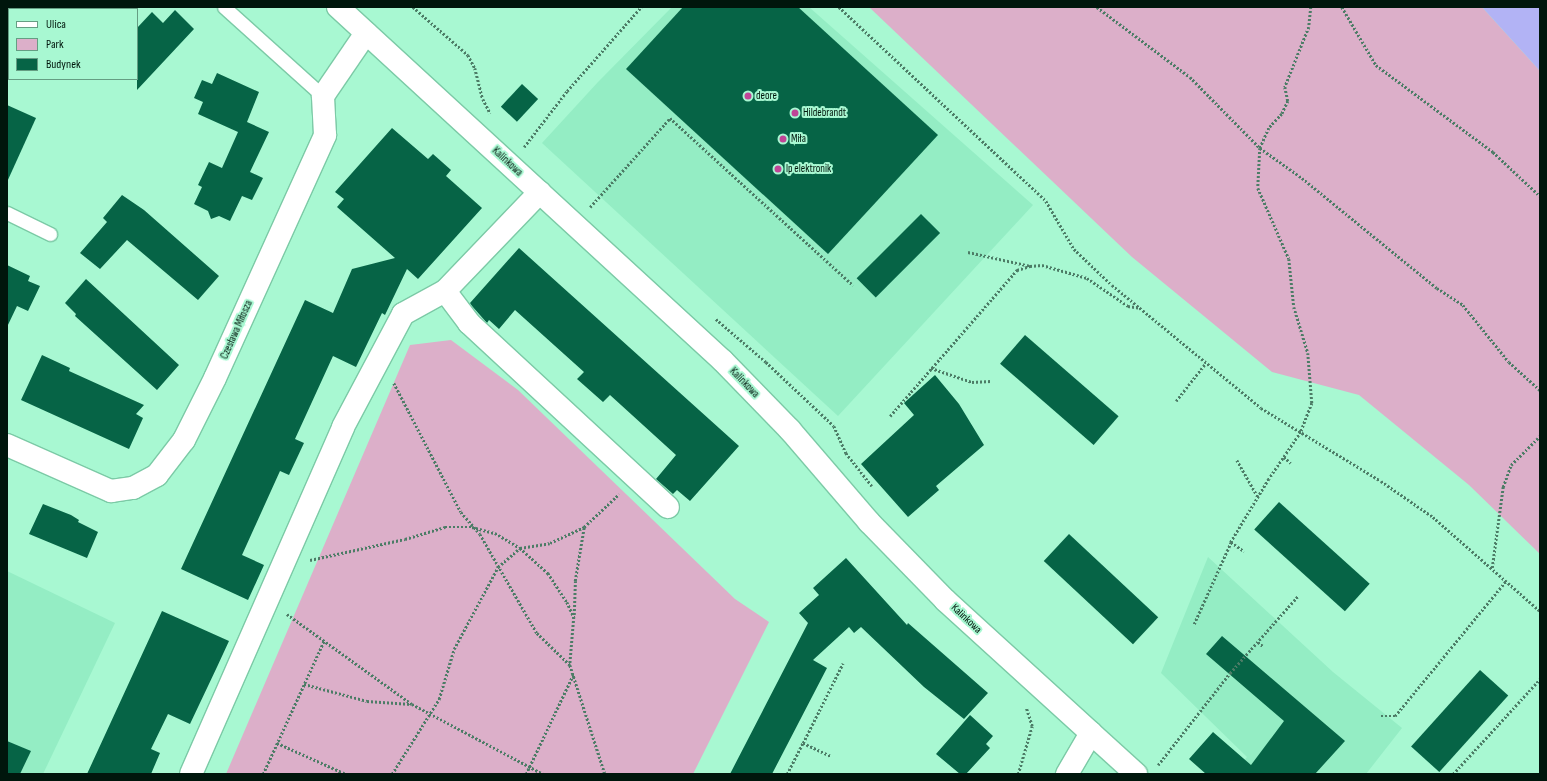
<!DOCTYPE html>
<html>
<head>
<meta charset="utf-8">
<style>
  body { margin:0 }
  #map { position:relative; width:1547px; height:781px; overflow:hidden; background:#a8f8d2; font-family:"Sofia Sans Condensed",sans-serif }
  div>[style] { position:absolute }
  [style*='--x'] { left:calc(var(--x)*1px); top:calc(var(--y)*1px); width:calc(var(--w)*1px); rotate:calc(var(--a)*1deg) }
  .built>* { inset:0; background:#94edc4 }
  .green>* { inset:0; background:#dcafc9 }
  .water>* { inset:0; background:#b2b3f5 }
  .building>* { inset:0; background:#066446; transform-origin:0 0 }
  .path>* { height:2.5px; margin-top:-1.25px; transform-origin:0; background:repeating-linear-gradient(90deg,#4c7c66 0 2px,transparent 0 4px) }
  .roads { filter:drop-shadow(1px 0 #7ccaa6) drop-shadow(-1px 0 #7ccaa6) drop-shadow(0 1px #7ccaa6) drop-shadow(0 -1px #7ccaa6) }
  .lane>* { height:13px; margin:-6.5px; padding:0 6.5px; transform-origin:6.5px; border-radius:6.5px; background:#fff }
  .street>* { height:22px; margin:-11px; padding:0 11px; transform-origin:11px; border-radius:11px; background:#fff }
  .secondary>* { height:22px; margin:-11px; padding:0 11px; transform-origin:11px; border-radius:11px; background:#fff }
  .dots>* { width:11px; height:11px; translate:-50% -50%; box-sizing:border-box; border:2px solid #a8f8d2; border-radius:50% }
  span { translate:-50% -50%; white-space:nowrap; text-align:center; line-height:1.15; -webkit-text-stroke:4px #a8f8d2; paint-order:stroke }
  .poi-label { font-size:11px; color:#00160c }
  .left { translate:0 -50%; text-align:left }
  .street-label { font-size:11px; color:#00160c }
  .frame { position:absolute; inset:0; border:8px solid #00160c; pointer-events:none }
  .legend { position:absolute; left:8px; top:8px; width:130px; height:72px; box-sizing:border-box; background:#a8f8d2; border:1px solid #659e83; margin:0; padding:5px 7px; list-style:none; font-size:12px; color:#00160c }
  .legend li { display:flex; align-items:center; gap:8px; height:20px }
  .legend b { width:20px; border:1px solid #659e83 }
</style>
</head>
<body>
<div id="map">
  <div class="built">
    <div style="clip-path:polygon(672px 7px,809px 7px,1033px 205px,838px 416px,542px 143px,598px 82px)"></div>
    <div style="clip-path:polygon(1208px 557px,1333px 672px,1402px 728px,1366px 774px,1232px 774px,1247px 757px,1161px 673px)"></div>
    <div style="clip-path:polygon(7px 571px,115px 623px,43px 774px,7px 774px)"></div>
  </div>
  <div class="green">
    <div style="clip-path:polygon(869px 7px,1482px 7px,1540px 71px,1540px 554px,1469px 485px,1359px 395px,1272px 372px,1132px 257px)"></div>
    <div style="clip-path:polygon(451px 340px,518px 390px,735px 599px,769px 622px,693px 774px,226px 774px,410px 345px)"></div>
  </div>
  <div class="water">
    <div style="clip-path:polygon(1482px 7px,1540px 7px,1540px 71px)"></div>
  </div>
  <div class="building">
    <div style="clip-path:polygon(683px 7px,798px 7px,938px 135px,828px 254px,626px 69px)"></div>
    <div style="clip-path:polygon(175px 10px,194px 29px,137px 90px,137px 28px,152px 12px,163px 23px)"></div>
    <div style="clip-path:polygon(217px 73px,259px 92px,247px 122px,269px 132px,250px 172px,263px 178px,252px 200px,242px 196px,230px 221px,219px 216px,211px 219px,208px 211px,194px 204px,202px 187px,198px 185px,209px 162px,222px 168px,238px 132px,198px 114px,203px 102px,194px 98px,202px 80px,212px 84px)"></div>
    <div style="left:522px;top:84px;width:22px;height:31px;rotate:43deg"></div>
    <div style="clip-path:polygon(7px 105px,36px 118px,7px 182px)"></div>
    <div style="clip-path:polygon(392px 128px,428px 159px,433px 154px,451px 170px,446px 176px,482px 208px,418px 279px,407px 269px,385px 315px,382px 313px,356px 367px,333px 356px,295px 439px,304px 443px,289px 475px,280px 471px,242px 555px,264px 565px,248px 600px,181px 569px,305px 300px,333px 313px,352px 269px,395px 258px,337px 207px,344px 199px,335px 192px)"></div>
    <div style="clip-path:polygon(122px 195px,144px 210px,219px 276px,198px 300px,127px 240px,100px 269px,80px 253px,107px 222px,103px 218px)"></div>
    <div style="left:921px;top:214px;width:27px;height:91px;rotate:45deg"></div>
    <div style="clip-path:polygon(519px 248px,739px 446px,690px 501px,677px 490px,673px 494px,656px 479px,676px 455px,610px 395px,603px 402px,577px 379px,584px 372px,515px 310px,499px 329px,489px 320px,487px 323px,472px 306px,470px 303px)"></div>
    <div style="clip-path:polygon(7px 265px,30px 276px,28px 281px,40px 286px,28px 311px,17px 306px,7px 327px)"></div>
    <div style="clip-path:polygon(86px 279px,179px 365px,157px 390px,75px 316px,76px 314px,65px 303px)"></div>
    <div style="left:1025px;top:335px;width:124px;height:38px;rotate:41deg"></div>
    <div style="clip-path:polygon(42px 355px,70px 368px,69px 371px,144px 405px,136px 414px,143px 418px,129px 449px,21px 400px)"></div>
    <div style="clip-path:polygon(935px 375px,959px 404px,984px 445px,936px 486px,939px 490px,908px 517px,861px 464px,914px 415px,904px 403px)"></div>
    <div style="left:1279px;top:502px;width:122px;height:37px;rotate:42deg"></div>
    <div style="clip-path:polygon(43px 504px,71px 515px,79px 520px,78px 522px,98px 532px,87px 558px,29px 534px)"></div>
    <div style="left:1069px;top:534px;width:122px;height:37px;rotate:43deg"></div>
    <div style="clip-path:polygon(846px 558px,907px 625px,908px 623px,988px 693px,964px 719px,924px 687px,861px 627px,854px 633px,849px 627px,813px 660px,827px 668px,772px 774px,730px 774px,808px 623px,799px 613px,819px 595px,813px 588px)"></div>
    <div style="clip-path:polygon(162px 611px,229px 641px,217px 667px,190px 724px,168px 714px,151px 749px,160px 753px,151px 774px,87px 774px)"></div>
    <div style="clip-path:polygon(1222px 636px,1345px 741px,1315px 774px,1206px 774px,1189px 759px,1213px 732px,1251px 765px,1284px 721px,1206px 654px)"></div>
    <div style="left:1480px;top:670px;width:38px;height:103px;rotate:42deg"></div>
    <div style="clip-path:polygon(970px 715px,993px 736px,986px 744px,990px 748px,966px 774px,960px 774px,936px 754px)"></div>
    <div style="clip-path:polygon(7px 741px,31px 751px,20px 774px,7px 774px)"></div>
  </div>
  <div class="path">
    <div style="--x:413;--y:7;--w:73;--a:41.1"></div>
    <div style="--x:468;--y:55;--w:15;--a:62"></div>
    <div style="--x:475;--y:68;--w:32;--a:76"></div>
    <div style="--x:483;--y:99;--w:16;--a:63"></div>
    <div style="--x:839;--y:7;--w:284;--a:43.1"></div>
    <div style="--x:1046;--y:201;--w:56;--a:59.7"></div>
    <div style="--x:1074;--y:249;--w:52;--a:43.5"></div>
    <div style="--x:1112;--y:285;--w:193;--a:39.5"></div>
    <div style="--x:1261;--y:408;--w:140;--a:31.3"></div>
    <div style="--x:1381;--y:481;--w:63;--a:34.7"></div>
    <div style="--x:1433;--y:517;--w:142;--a:41.3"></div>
    <div style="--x:1097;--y:7;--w:116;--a:37"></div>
    <div style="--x:1190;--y:77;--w:100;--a:45.4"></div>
    <div style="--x:1260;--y:148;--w:40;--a:92.9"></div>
    <div style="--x:1258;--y:188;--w:77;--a:66.4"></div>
    <div style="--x:1289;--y:259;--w:48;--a:84.1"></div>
    <div style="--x:1294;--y:307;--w:48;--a:73.1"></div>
    <div style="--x:1308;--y:353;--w:50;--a:85.4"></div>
    <div style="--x:1312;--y:403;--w:31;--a:111"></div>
    <div style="--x:1301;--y:432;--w:57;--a:124.2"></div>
    <div style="--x:1269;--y:479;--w:74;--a:121.1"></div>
    <div style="--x:1311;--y:7;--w:20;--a:96"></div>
    <div style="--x:1309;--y:27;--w:65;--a:111.8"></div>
    <div style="--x:1285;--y:87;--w:14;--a:78"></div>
    <div style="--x:1288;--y:101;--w:14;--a:115"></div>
    <div style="--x:1282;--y:114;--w:19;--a:133"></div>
    <div style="--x:1269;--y:128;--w:22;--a:114"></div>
    <div style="--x:1260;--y:148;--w:52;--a:35.5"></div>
    <div style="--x:1302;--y:178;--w:174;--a:39.2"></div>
    <div style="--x:1437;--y:288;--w:31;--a:33"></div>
    <div style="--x:1463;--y:305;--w:73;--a:51.1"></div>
    <div style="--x:1509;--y:362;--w:42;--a:42.1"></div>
    <div style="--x:1342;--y:7;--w:67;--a:59.6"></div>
    <div style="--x:1376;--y:65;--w:146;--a:36.6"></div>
    <div style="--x:1493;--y:152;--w:64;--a:43.1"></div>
    <div style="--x:524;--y:147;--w:71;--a:-52.5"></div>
    <div style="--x:567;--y:91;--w:112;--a:-48.6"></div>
    <div style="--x:590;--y:207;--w:120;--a:-48"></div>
    <div style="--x:670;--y:118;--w:248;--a:42.4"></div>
    <div style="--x:968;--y:252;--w:64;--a:12.7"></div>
    <div style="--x:1030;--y:266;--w:12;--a:-5"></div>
    <div style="--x:1042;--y:265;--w:47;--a:16.1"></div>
    <div style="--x:1087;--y:278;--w:50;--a:34.3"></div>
    <div style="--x:1128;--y:306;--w:12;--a:9"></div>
    <div style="--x:716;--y:319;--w:66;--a:40.7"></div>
    <div style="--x:766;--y:362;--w:93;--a:43.3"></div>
    <div style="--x:834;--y:426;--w:30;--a:66"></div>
    <div style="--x:846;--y:453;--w:42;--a:51.8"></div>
    <div style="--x:931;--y:368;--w:43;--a:18.9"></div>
    <div style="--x:972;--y:382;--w:19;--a:-3"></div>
    <div style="--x:394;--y:383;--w:145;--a:62.6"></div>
    <div style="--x:461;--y:512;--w:29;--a:49"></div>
    <div style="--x:480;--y:534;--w:114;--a:60.1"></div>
    <div style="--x:537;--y:633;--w:46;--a:44.1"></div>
    <div style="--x:570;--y:665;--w:114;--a:72.2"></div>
    <div style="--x:1176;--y:401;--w:47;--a:-51.9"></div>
    <div style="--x:890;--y:416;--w:194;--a:-49"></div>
    <div style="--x:1017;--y:270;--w:14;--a:-17"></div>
    <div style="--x:1284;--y:457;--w:9;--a:41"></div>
    <div style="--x:1237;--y:460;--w:43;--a:60.4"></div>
    <div style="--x:310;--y:560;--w:97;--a:-12.5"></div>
    <div style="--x:405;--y:539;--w:42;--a:-16.7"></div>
    <div style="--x:445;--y:527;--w:27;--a:0"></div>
    <div style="--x:472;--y:527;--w:24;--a:15"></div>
    <div style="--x:495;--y:533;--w:29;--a:31"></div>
    <div style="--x:520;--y:548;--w:38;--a:42"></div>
    <div style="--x:548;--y:573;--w:35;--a:57"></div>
    <div style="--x:567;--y:602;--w:17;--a:65"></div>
    <div style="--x:574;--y:617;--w:48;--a:94.8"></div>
    <div style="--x:1492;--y:568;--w:82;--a:-82.3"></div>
    <div style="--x:1503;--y:487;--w:23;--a:-70"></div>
    <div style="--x:1511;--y:465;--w:41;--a:-45"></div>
    <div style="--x:287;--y:614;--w:154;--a:35.8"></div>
    <div style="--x:412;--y:704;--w:149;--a:28.1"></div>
    <div style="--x:574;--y:615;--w:34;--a:-88"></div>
    <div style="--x:575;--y:581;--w:55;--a:-80.5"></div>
    <div style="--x:1194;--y:624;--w:90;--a:-65.7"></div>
    <div style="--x:1231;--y:542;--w:16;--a:35"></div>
    <div style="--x:1258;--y:642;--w:6;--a:39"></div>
    <div style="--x:304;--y:684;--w:65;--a:15.1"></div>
    <div style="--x:367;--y:701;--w:44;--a:3.9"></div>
    <div style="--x:1381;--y:716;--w:14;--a:0"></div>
    <div style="--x:1395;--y:716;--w:175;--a:-50.6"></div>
    <div style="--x:277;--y:743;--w:76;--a:24.2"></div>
    <div style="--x:803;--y:743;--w:89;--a:-63.4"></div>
    <div style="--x:1158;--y:765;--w:117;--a:-52"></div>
    <div style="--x:1230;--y:673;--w:103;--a:-48.6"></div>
    <div style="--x:263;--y:774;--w:146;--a:-65.4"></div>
    <div style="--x:392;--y:774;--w:89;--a:-57.9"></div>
    <div style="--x:439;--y:699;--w:52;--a:-73.3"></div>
    <div style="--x:454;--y:649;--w:93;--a:-61.8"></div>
    <div style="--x:498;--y:567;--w:29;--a:-41"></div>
    <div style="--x:520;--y:548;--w:30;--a:-9"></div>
    <div style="--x:550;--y:543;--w:38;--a:-25"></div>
    <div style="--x:584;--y:527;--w:48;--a:-43.3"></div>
    <div style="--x:526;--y:774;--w:110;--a:-64.6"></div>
    <div style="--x:787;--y:774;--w:35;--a:-63"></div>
    <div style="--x:803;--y:743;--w:31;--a:25"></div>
    <div style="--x:1018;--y:774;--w:50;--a:-73.7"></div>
    <div style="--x:1032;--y:726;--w:19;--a:-108"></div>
    <div style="--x:1453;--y:774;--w:129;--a:-47.5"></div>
  </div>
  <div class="roads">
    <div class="lane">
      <div style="--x:224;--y:7;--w:133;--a:42"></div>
      <div style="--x:7;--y:213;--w:48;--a:26"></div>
    </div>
    <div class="street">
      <div style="--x:445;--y:291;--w:40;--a:53"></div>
      <div style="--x:469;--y:323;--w:271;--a:42.8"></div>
      <div style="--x:7;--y:445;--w:114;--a:23.9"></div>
      <div style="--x:111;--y:491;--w:22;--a:-8"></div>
      <div style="--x:133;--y:488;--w:27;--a:-28"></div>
      <div style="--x:157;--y:475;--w:44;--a:-52.4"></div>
      <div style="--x:184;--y:440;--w:69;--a:-63.4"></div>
      <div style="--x:215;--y:378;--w:267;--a:-65.6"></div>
      <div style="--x:325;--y:135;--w:39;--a:-93"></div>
      <div style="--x:323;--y:96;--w:76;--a:-55.7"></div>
      <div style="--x:1091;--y:733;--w:61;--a:42.3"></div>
      <div style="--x:191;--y:774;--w:379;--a:-66.3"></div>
      <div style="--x:343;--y:427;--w:128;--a:-62"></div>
      <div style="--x:403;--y:314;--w:48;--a:-28.7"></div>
      <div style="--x:445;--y:291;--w:137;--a:-46.2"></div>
    </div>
    <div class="secondary">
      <div style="--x:338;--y:7;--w:523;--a:42.6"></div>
      <div style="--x:723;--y:361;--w:96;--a:45.8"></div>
      <div style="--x:790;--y:430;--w:121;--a:49.3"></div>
      <div style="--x:869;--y:522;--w:109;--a:45.7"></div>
      <div style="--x:945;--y:600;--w:197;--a:42.3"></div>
      <div style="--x:1091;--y:733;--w:48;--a:120.3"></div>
    </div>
  </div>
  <div class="dots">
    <div style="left:748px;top:96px;background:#c04597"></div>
    <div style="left:795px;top:113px;background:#c04597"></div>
    <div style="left:783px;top:139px;background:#c04597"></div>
    <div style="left:778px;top:169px;background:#c04597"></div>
  </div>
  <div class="poi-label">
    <span class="left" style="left:756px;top:96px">deore</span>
    <span class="left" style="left:803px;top:113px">Hildebrandt</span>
    <span class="left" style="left:791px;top:139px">Miła</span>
    <span class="left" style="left:786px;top:169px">lp elektronik</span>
  </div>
  <div class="street-label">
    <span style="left:507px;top:162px;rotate:43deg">Kalinkowa</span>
    <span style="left:237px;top:330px;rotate:-66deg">Czesława Miłosza</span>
    <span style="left:744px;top:383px;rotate:46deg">Kalinkowa</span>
    <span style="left:966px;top:619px;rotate:43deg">Kalinkowa</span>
  </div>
  <div class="frame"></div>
  <ul class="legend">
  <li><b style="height:5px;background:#fff"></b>Ulica</li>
  <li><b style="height:11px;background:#dcafc9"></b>Park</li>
  <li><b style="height:11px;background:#066446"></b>Budynek</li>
  </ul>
</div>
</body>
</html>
